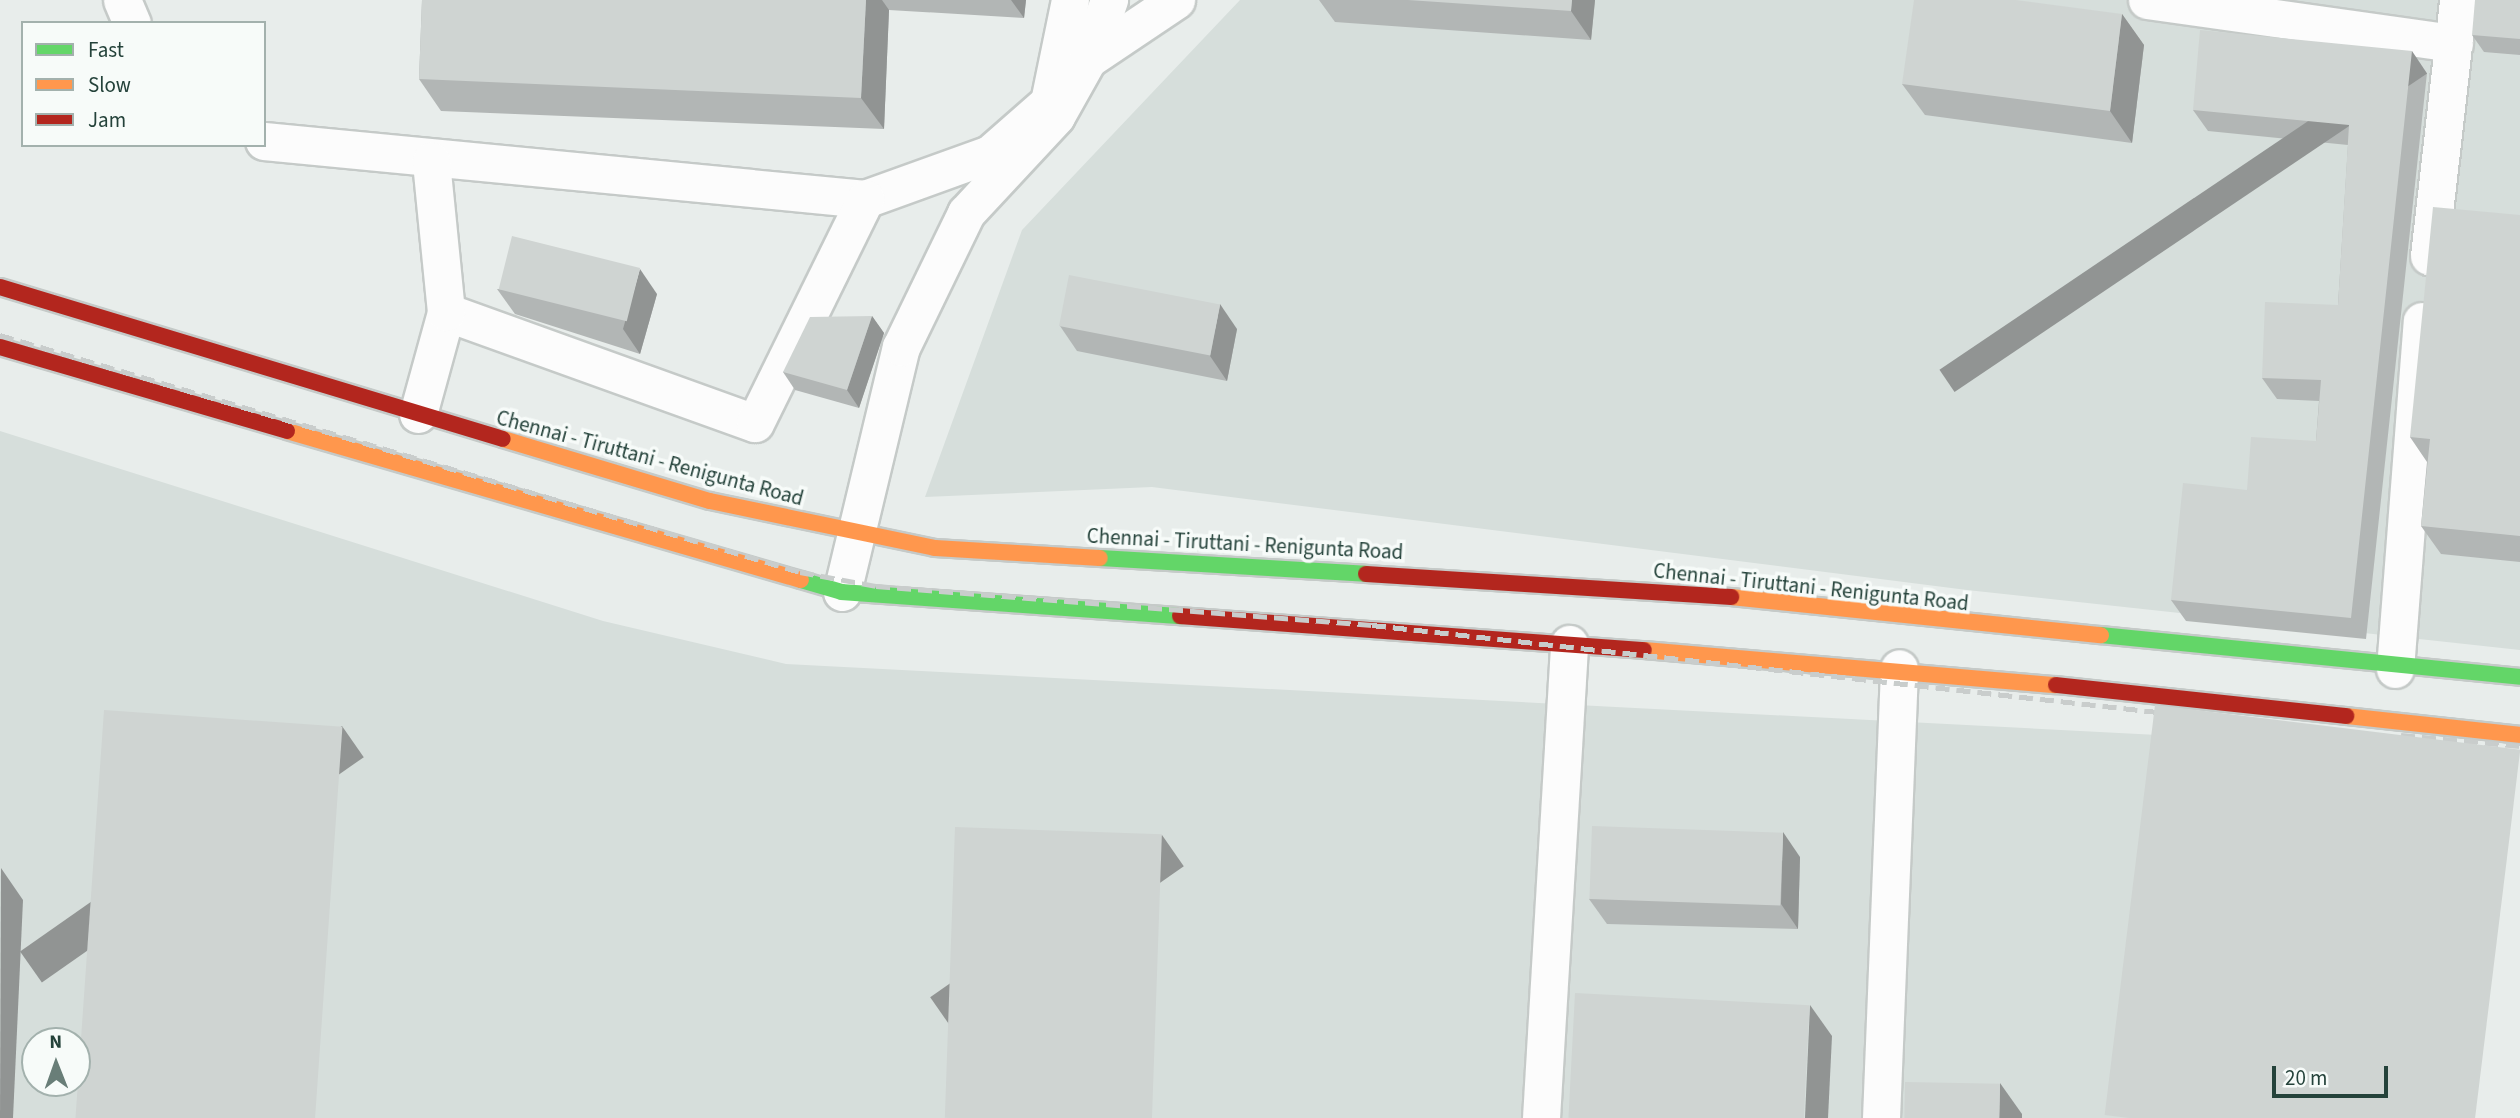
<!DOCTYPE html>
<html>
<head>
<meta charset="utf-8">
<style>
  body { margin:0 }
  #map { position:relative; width:2520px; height:1118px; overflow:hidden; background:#e8edeb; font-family:"Source Sans 3",sans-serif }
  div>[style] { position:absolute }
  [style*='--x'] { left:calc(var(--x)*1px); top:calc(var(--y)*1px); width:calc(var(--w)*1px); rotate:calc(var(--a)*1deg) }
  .built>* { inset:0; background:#d6dedb }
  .roads { filter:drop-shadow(2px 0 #c5cac8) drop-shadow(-2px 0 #c5cac8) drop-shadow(0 2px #c5cac8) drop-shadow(0 -2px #c5cac8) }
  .street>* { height:37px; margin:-18.5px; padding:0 18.5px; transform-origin:18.5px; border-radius:18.5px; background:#fcfcfc }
  .fast>* { height:16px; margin:-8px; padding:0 8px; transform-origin:8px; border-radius:8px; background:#63d668 }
  .slow>* { height:16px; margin:-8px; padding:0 8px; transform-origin:8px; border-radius:8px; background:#ff974d }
  .jam>* { height:16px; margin:-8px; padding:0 8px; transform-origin:8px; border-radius:8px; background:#b3261e }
  .rail>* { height:5px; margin-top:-2.5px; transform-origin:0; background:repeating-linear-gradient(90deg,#c9cdcc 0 14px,transparent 0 21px) }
  .wall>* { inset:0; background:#b2b6b5 }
  .shaded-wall>* { inset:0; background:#919493; transform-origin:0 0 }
  .building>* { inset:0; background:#cfd4d2; transform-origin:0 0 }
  span { translate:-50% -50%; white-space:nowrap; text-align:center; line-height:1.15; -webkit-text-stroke:7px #f7fbf9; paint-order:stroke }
  .street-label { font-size:21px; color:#24423a }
  .legend { position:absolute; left:21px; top:21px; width:245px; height:126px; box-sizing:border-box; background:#f7fbf9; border:2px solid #a3b1ad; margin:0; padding:9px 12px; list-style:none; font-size:21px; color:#24423a }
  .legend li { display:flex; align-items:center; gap:14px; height:35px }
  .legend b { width:35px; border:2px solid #a3b1ad }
  .north { position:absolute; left:21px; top:1027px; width:70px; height:70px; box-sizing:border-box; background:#f7fbf9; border:2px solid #a3b1ad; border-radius:50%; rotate:359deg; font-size:19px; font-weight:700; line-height:28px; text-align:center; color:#24423a }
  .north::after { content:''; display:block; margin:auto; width:24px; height:32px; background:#697e78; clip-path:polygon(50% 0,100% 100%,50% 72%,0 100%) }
  .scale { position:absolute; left:2272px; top:1066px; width:116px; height:32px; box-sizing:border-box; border:4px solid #24423a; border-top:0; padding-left:9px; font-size:21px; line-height:24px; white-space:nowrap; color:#24423a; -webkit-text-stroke:5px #f7fbf9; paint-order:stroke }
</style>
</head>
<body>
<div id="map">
  <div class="built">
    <div style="clip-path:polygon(1240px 0,2520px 0,2520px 650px,1967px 590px,1152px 487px,925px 497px,1022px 230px)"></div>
    <div style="clip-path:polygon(evenodd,0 431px,603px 621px,786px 664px,2177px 736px,2165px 1118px,0 1118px,0 431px,35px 1041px,77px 1041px,77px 1083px,35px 1083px,35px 1041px)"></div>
  </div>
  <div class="roads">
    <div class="street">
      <div style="--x:122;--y:0;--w:25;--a:67"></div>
      <div style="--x:2147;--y:0;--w:310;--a:8"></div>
      <div style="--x:1088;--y:59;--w:106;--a:-33.8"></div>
      <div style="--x:264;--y:141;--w:604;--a:5.51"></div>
      <div style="--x:865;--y:199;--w:133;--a:-19.8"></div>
      <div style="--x:990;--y:154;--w:79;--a:-41.4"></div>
      <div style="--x:1049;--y:102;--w:104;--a:-78.4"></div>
      <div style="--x:2429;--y:256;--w:258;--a:-83.5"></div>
      <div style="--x:446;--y:312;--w:328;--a:19.8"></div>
      <div style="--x:755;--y:423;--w:250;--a:-63.8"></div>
      <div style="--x:418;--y:414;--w:106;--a:-74.6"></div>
      <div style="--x:446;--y:312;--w:152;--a:-95.7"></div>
      <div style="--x:842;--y:592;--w:252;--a:-76.5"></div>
      <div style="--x:901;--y:347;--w:149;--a:-64.1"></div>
      <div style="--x:966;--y:213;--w:132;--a:-47.1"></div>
      <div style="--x:1056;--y:116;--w:65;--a:-60.7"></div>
      <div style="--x:1088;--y:59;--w:63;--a:-70.4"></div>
      <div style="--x:2395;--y:669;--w:349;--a:-85.6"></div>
      <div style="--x:1541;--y:1118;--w:475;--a:-86.6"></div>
      <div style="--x:1881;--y:1118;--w:450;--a:-87.7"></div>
    </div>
    <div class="fast">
      <div style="--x:1100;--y:558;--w:266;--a:3.4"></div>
      <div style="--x:801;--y:580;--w:43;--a:16.3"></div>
      <div style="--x:842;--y:592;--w:339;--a:4.1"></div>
      <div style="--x:2101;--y:635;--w:421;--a:5.7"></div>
    </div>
    <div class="slow">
      <div style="--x:287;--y:431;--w:535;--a:16.17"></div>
      <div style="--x:503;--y:439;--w:216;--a:16.7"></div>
      <div style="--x:710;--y:501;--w:230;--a:11.8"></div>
      <div style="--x:935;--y:548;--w:165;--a:3.5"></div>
      <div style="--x:1731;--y:597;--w:372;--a:5.9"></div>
      <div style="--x:1644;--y:650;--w:413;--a:4.9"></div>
      <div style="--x:2346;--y:716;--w:175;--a:6.2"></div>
    </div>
    <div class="jam">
      <div style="--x:0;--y:287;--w:525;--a:16.81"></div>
      <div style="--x:0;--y:347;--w:299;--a:16.3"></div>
      <div style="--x:1366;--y:574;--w:366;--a:3.6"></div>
      <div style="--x:1180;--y:616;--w:465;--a:4.2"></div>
      <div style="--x:2056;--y:685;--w:292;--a:6.1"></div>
    </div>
  </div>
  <div class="rail">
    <div style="--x:0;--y:335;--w:834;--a:16.5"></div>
    <div style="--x:800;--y:572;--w:77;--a:10.4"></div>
    <div style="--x:876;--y:586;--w:498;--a:4.5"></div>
    <div style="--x:1372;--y:625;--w:808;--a:6.32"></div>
    <div style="--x:2401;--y:735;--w:120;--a:5.3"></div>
  </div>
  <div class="wall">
    <div style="clip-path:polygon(422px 0,1026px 0,1024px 18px,889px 10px,884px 129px,441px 111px,419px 79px)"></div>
    <div style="clip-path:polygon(1319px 0,1595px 0,1591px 40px,1335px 22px)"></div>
    <div style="clip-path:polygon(2520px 0,2520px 55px,2484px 52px,2472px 35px)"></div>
    <div style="clip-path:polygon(2122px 14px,2144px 45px,2132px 143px,1925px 115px,1902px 84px)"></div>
    <div style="clip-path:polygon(2427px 73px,2366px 639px,2186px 621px,2171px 600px,2247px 490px,2316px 441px,2319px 401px,2277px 399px,2262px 378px,2338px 305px,2348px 145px,2208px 131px,2193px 110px)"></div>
    <div style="clip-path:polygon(2520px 215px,2520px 562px,2441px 554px,2421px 526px,2427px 462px,2410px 437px)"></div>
    <div style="clip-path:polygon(497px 289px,657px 294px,640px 354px,515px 314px)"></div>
    <div style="clip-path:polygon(872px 316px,884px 333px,859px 408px,795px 390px,783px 372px)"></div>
    <div style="clip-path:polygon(1060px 326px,1237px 329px,1227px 381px,1077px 351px)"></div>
    <div style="clip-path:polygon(1800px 857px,1798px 929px,1607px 924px,1589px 899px)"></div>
  </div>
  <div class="shaded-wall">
    <div style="clip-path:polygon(866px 0,882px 0,889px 10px,884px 129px,861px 98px)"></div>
    <div style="clip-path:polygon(1011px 0,1026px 0,1024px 18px)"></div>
    <div style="clip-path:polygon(1572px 0,1595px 0,1591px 40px,1571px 11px)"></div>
    <div style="clip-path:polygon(2122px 14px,2144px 45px,2132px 143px,2110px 111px)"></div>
    <div style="left:2412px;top:51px;width:27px;height:570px;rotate:56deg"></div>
    <div style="clip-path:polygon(640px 269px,657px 294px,640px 354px,623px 329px)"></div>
    <div style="clip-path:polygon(1220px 304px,1237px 329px,1227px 381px,1210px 356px)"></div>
    <div style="clip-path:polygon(872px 316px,884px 333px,859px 408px,847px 390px)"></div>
    <div style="left:342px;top:726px;width:38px;height:393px;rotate:55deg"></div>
    <div style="clip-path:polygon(1783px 832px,1800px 857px,1798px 929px,1781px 904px)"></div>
    <div style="left:1162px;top:835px;width:38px;height:283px;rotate:55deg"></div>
    <div style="clip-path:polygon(1px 868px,23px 900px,13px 1118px,0 1118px)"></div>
    <div style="clip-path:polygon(1810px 1005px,1832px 1036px,1828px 1118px,1805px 1118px)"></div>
    <div style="clip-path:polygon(2000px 1083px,2022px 1114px,2022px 1118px,1999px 1118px)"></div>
  </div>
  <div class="building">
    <div style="clip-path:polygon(422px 0,866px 0,861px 98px,419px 79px)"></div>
    <div style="clip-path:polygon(1408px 0,1572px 0,1571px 11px)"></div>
    <div style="clip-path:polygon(1914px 0,2016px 0,2122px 14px,2110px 111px,1902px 84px)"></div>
    <div style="clip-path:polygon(2475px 0,2520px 0,2520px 39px,2472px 35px)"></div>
    <div style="clip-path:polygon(2200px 30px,2412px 51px,2351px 618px,2171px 600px,2183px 483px,2247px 490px,2251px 437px,2316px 441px,2321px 380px,2262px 378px,2265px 302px,2338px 305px,2349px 125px,2193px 110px)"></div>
    <div style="clip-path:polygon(2433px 207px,2520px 215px,2520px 536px,2421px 526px,2430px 439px,2410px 437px)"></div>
    <div style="left:512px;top:236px;width:132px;height:55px;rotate:14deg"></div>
    <div style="left:1069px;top:275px;width:154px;height:52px;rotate:11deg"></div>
    <div style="clip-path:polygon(872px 316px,847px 390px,783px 372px,810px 317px)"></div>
    <div style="left:2155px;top:705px;width:368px;height:413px;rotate:7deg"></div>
    <div style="left:104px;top:710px;width:239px;height:409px;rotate:4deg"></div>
    <div style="left:1592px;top:826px;width:191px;height:73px;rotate:2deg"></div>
    <div style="left:955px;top:827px;width:207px;height:291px;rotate:2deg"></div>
    <div style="left:1575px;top:993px;width:235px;height:125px;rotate:3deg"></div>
    <div style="left:1905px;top:1082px;width:95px;height:36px;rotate:1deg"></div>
  </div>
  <div class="street-label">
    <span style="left:650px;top:458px;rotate:15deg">Chennai - Tiruttani - Renigunta Road</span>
    <span style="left:1245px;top:544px;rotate:3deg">Chennai - Tiruttani - Renigunta Road</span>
    <span style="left:1811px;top:587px;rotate:6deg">Chennai - Tiruttani - Renigunta Road</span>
  </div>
  <ul class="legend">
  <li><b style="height:9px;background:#63d668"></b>Fast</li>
  <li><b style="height:9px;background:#ff974d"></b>Slow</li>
  <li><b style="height:9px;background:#b3261e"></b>Jam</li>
  </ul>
  <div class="north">N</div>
  <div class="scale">20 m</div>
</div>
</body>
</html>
